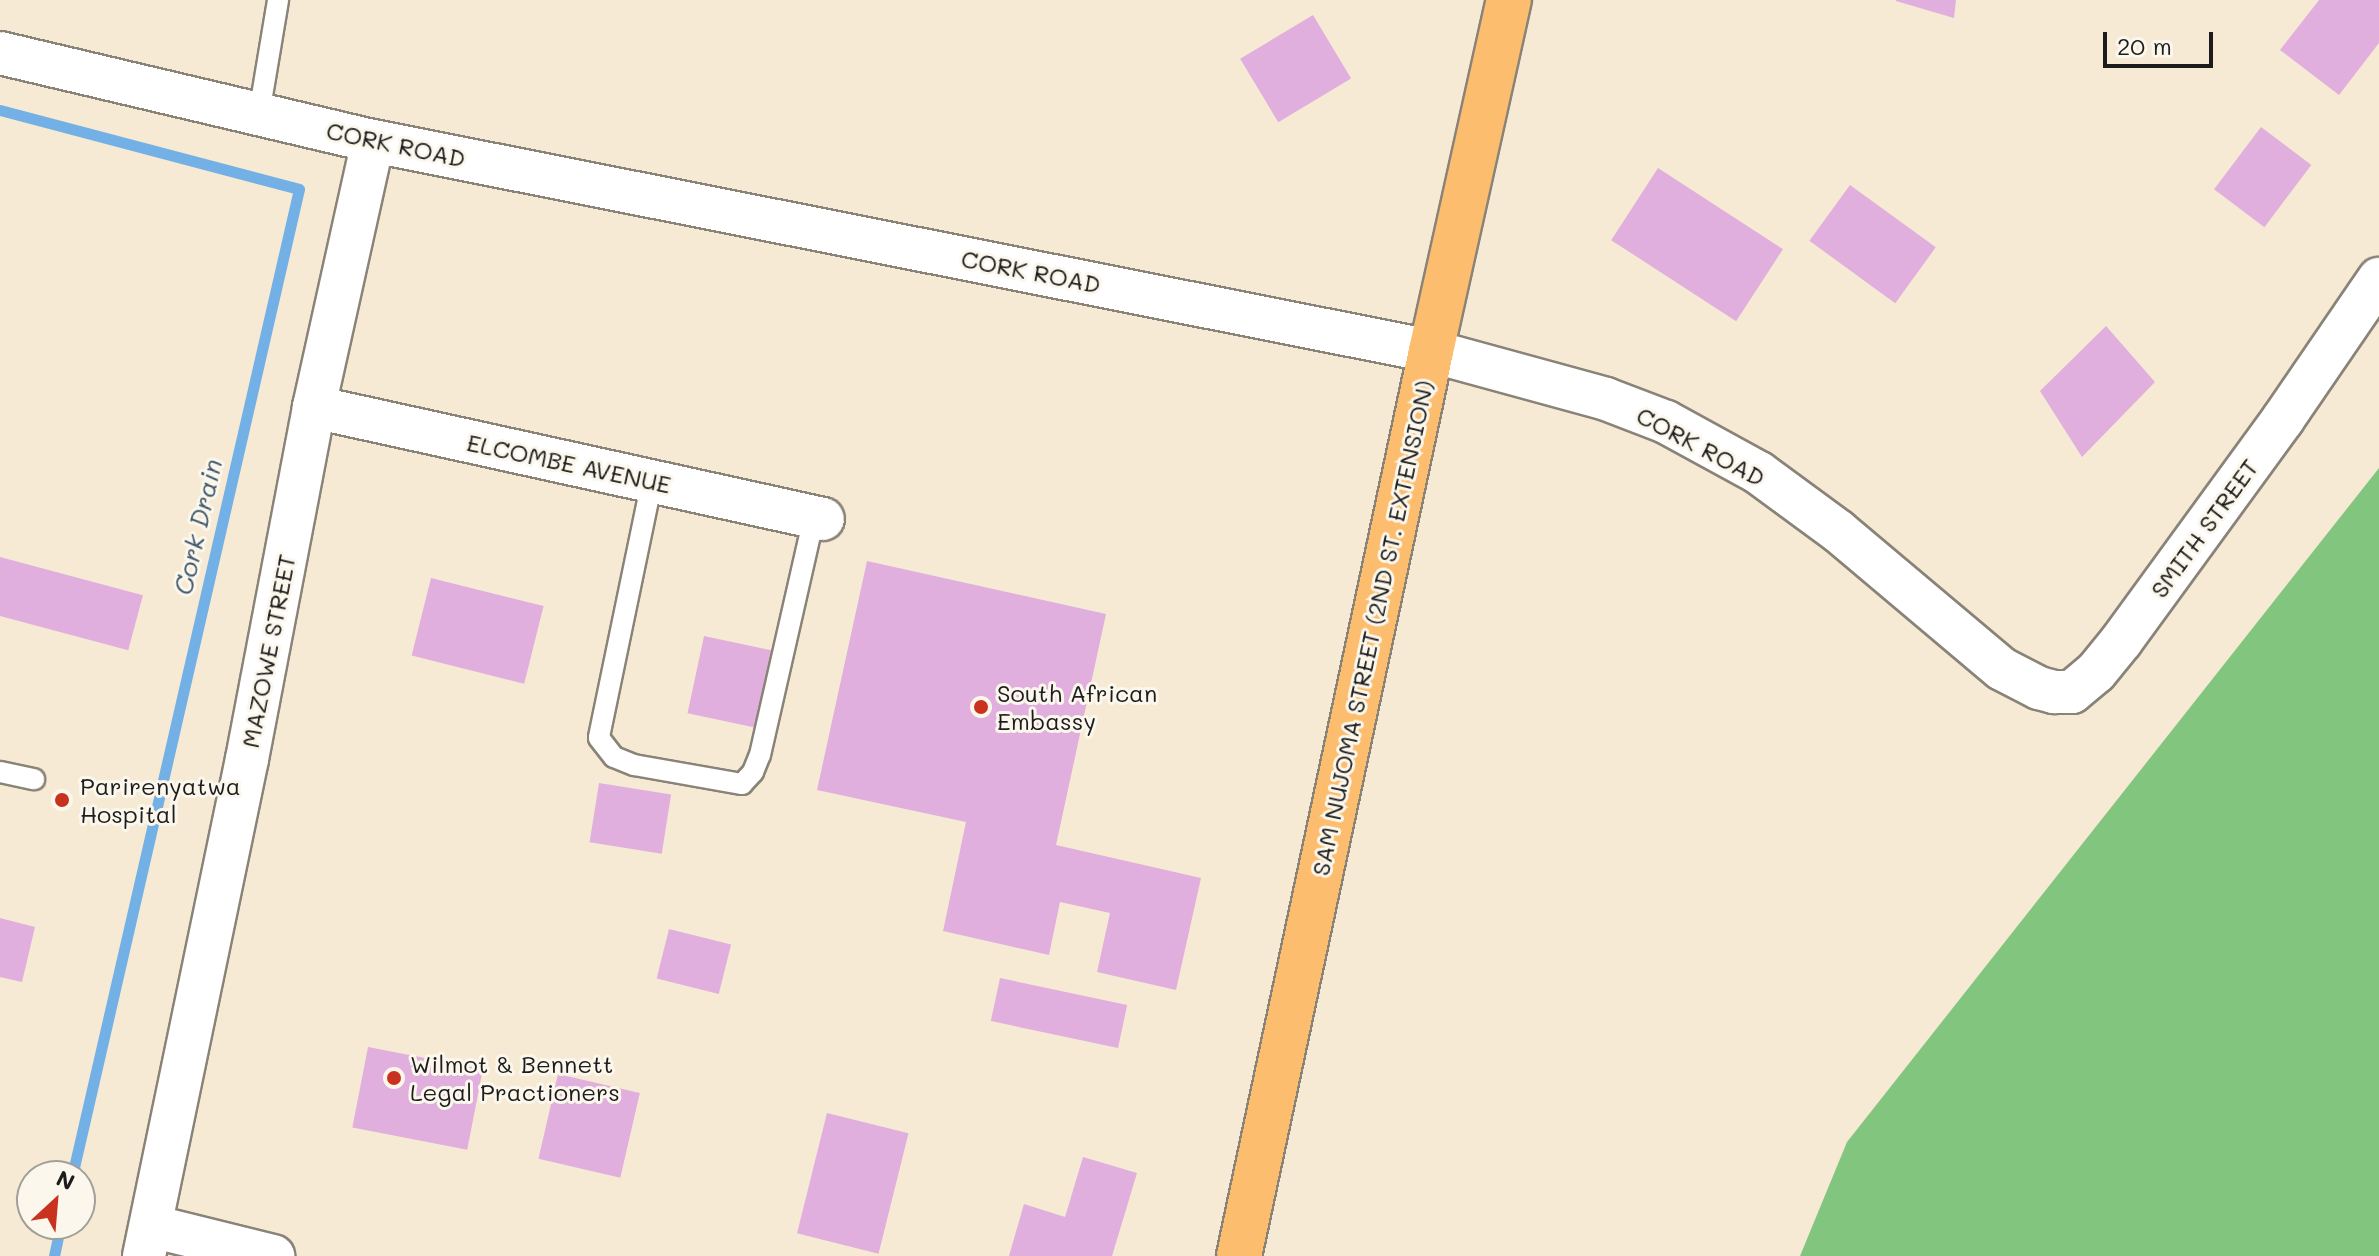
<!DOCTYPE html>
<html>
<head>
<meta charset="utf-8">
<style>
  body { margin:0 }
  #map { position:relative; width:2379px; height:1256px; overflow:hidden; background:#f6ead5; font-family:Mali,sans-serif }
  div>[style] { position:absolute }
  [style*='--x'] { left:calc(var(--x)*1px); top:calc(var(--y)*1px); width:calc(var(--w)*1px); rotate:calc(var(--a)*1deg) }
  .green>* { inset:0; background:#82c57f }
  .stream>* { height:11px; margin:-5.5px; padding:0 5.5px; transform-origin:5.5px; border-radius:5.5px; background:#73b0e5 }
  .building>* { inset:0; background:#e0afde; transform-origin:0 0 }
  .roads { filter:drop-shadow(2px 0 #898378) drop-shadow(-2px 0 #898378) drop-shadow(0 2px #898378) drop-shadow(0 -2px #898378) }
  .service>* { height:20px; margin:-10px; padding:0 10px; transform-origin:10px; border-radius:10px; background:#fff }
  .minor>* { height:42px; margin:-21px; padding:0 21px; transform-origin:21px; border-radius:21px; background:#fff }
  .trunk>* { height:44px; margin:-22px; padding:0 22px; transform-origin:22px; border-radius:22px; background:#fcbd6f }
  .dots>* { width:22px; height:22px; translate:-50% -50%; box-sizing:border-box; border:4px solid #fbf7ec; border-radius:50% }
  span { translate:-50% -50%; white-space:nowrap; text-align:center; line-height:1.15; -webkit-text-stroke:6px #fbf7ec; paint-order:stroke }
  .street-label { font-size:24px; color:#1c1c1c }
  .poi-label { font-size:24px; color:#1c1c1c }
  .left { translate:0 -50%; text-align:left }
  .water-label { font-size:26px; color:#3f576c; font-style:italic }
  .north { position:absolute; left:16px; top:1160px; width:80px; height:80px; box-sizing:border-box; background:#fbf7ec; border:2px solid #a29f99; border-radius:50%; rotate:26deg; font-size:22px; font-weight:700; line-height:32px; text-align:center; color:#1c1c1c }
  .north::after { content:''; display:block; margin:auto; width:28px; height:36px; background:#c8321e; clip-path:polygon(50% 0,100% 100%,50% 72%,0 100%) }
  .scale { position:absolute; left:2103px; top:32px; width:110px; height:36px; box-sizing:border-box; border:4px solid #1c1c1c; border-top:0; padding-left:10px; font-size:24px; line-height:28px; white-space:nowrap; color:#1c1c1c; -webkit-text-stroke:6px #fbf7ec; paint-order:stroke }
</style>
</head>
<body>
<div id="map">
  <div class="green">
    <div style="clip-path:polygon(2379px 468px,2379px 1256px,1800px 1256px,1847px 1142px)"></div>
  </div>
  <div class="stream">
    <div style="--x:0;--y:110;--w:309;--a:14.8"></div>
    <div style="--x:299;--y:189;--w:1013;--a:102.95"></div>
    <div style="--x:54;--y:1256;--w:33;--a:-78"></div>
  </div>
  <div class="building">
    <div style="clip-path:polygon(1956px 0,1954px 18px,1896px 1px,1896px 0)"></div>
    <div style="clip-path:polygon(2319px 0,2379px 0,2379px 43px,2339px 95px,2280px 50px)"></div>
    <div style="left:1313px;top:15px;width:74px;height:85px;rotate:59deg"></div>
    <div style="left:2261px;top:127px;width:63px;height:78px;rotate:37deg"></div>
    <div style="left:1658px;top:168px;width:149px;height:86px;rotate:33deg"></div>
    <div style="left:1850px;top:185px;width:106px;height:69px;rotate:36deg"></div>
    <div style="clip-path:polygon(2106px 326px,2155px 382px,2082px 457px,2040px 391px)"></div>
    <div style="left:0;top:557px;width:148px;height:57px;rotate:15deg"></div>
    <div style="clip-path:polygon(867px 561px,1106px 614px,1056px 845px,1201px 878px,1176px 990px,1097px 972px,1110px 913px,1060px 902px,1049px 955px,943px 931px,966px 822px,817px 790px)"></div>
    <div style="left:431px;top:578px;width:116px;height:80px;rotate:14deg"></div>
    <div style="left:704px;top:636px;width:76px;height:79px;rotate:12deg"></div>
    <div style="left:599px;top:783px;width:73px;height:60px;rotate:9deg"></div>
    <div style="clip-path:polygon(0 918px,35px 927px,22px 982px,0 977px)"></div>
    <div style="left:669px;top:929px;width:64px;height:51px;rotate:14deg"></div>
    <div style="left:1000px;top:978px;width:130px;height:44px;rotate:12deg"></div>
    <div style="left:368px;top:1047px;width:117px;height:82px;rotate:11deg"></div>
    <div style="left:558px;top:1074px;width:84px;height:87px;rotate:13deg"></div>
    <div style="left:827px;top:1113px;width:84px;height:124px;rotate:14deg"></div>
    <div style="clip-path:polygon(1083px 1157px,1137px 1173px,1112px 1256px,1009px 1256px,1024px 1204px,1065px 1217px)"></div>
  </div>
  <div class="roads">
    <div class="service">
      <div style="--x:259;--y:114;--w:116;--a:-80.5"></div>
      <div style="--x:652;--y:481;--w:262;--a:101.7"></div>
      <div style="--x:599;--y:738;--w:24;--a:52"></div>
      <div style="--x:614;--y:757;--w:22;--a:22"></div>
      <div style="--x:634;--y:765;--w:110;--a:10"></div>
      <div style="--x:742;--y:784;--w:16;--a:-47"></div>
      <div style="--x:753;--y:772;--w:18;--a:-68"></div>
      <div style="--x:760;--y:755;--w:244;--a:-77.2"></div>
      <div style="--x:0;--y:772;--w:35;--a:12"></div>
    </div>
    <div class="minor">
      <div style="--x:0;--y:53;--w:383;--a:13.3"></div>
      <div style="--x:373;--y:141;--w:1079;--a:11.23"></div>
      <div style="--x:1431;--y:351;--w:181;--a:15.3"></div>
      <div style="--x:1606;--y:399;--w:64;--a:21"></div>
      <div style="--x:1666;--y:422;--w:106;--a:28.7"></div>
      <div style="--x:1759;--y:473;--w:98;--a:36.3"></div>
      <div style="--x:1838;--y:531;--w:214;--a:40.1"></div>
      <div style="--x:2002;--y:669;--w:42;--a:27.2"></div>
      <div style="--x:2039;--y:688;--w:16;--a:15"></div>
      <div style="--x:2054;--y:692;--w:18;--a:0"></div>
      <div style="--x:2072;--y:692;--w:31;--a:-40"></div>
      <div style="--x:2096;--y:672;--w:41;--a:-50.9"></div>
      <div style="--x:2122;--y:640;--w:273;--a:-53.9"></div>
      <div style="--x:2283;--y:419;--w:170;--a:-55.6"></div>
      <div style="--x:314;--y:407;--w:521;--a:12.41"></div>
      <div style="--x:151;--y:1226;--w:126;--a:13.8"></div>
      <div style="--x:144;--y:1256;--w:508;--a:-78.29"></div>
      <div style="--x:247;--y:759;--w:358;--a:-79.2"></div>
      <div style="--x:314;--y:407;--w:272;--a:-77.5"></div>
    </div>
    <div class="trunk">
      <div style="--x:1239;--y:1256;--w:925;--a:-78.02"></div>
      <div style="--x:1431;--y:351;--w:360;--a:-77.5"></div>
    </div>
  </div>
  <div class="dots">
    <div style="left:981px;top:707px;background:#c8321e"></div>
    <div style="left:62px;top:800px;background:#c8321e"></div>
    <div style="left:394px;top:1078px;background:#c8321e"></div>
  </div>
  <div class="street-label">
    <span style="left:396px;top:144px;rotate:12deg">CORK ROAD</span>
    <span style="left:1031px;top:271px;rotate:11deg">CORK ROAD</span>
    <span style="left:1701px;top:446px;rotate:28deg">CORK ROAD</span>
    <span style="left:569px;top:463px;rotate:12deg">ELCOMBE AVENUE</span>
    <span style="left:2204px;top:528px;rotate:-54deg">SMITH STREET</span>
    <span style="left:1372px;top:628px;rotate:-78deg">SAM NUJOMA STREET (2ND ST. EXTENSION)</span>
    <span style="left:268px;top:651px;rotate:-79deg">MAZOWE STREET</span>
  </div>
  <div class="poi-label">
    <span class="left" style="left:997px;top:707px">South African<br>Embassy</span>
    <span class="left" style="left:80px;top:800px">Parirenyatwa<br>Hospital</span>
    <span class="left" style="left:410px;top:1078px">Wilmot &amp; Bennett<br>Legal Practioners</span>
  </div>
  <div class="water-label">
    <span style="left:198px;top:527px;rotate:-77deg">Cork Drain</span>
  </div>
  <div class="north">N</div>
  <div class="scale">20 m</div>
</div>
</body>
</html>
